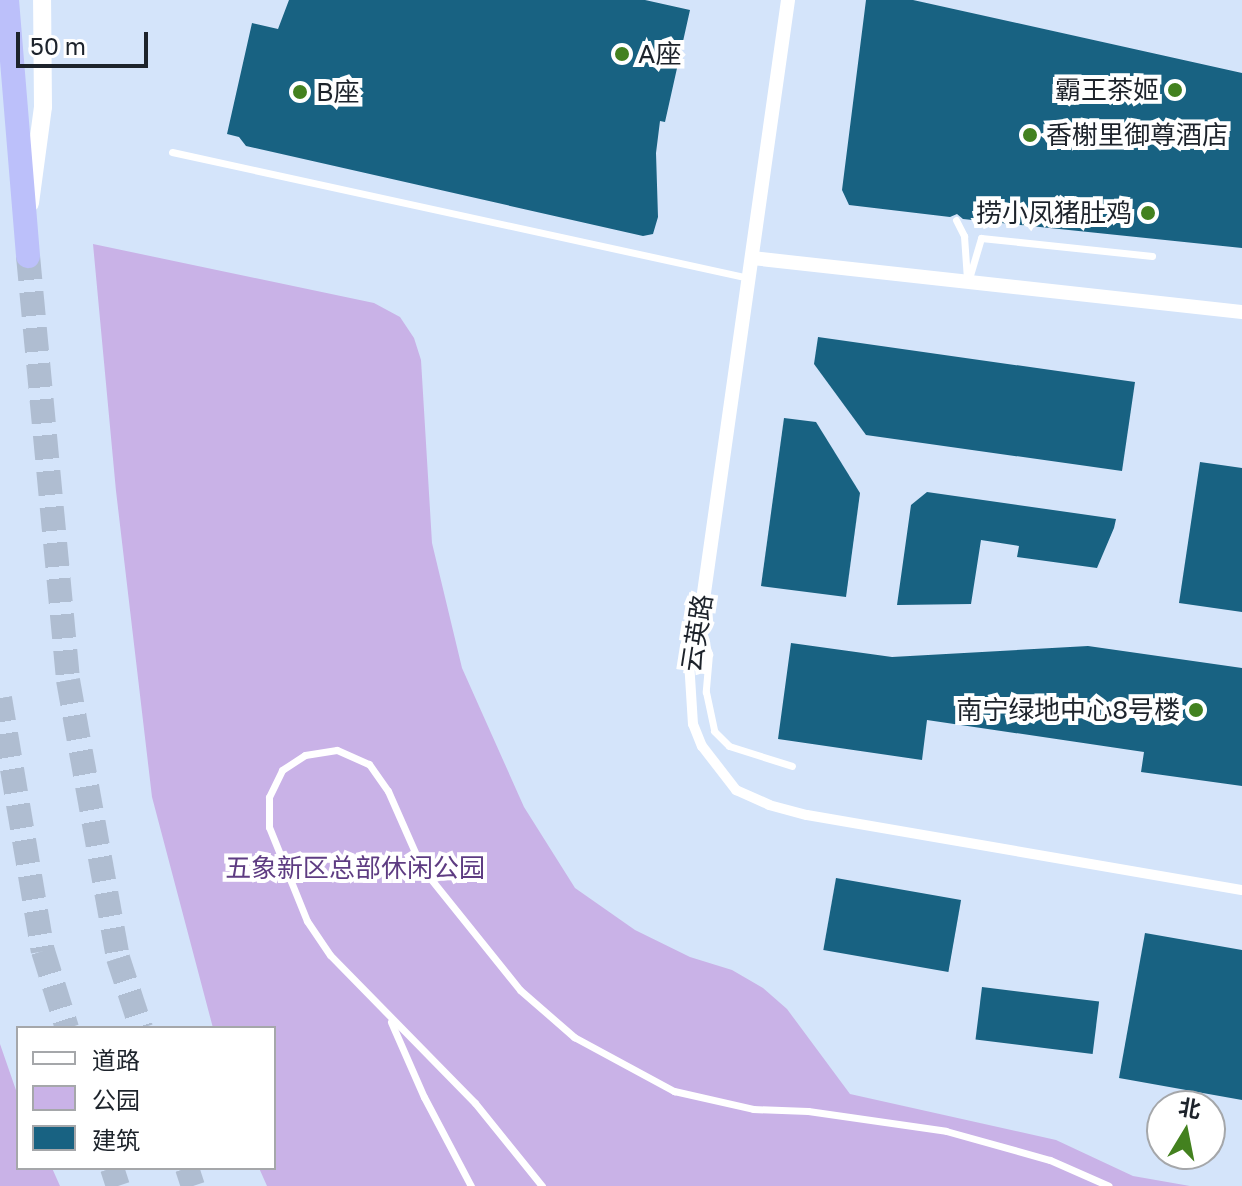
<!DOCTYPE html>
<html>
<head>
<meta charset="utf-8">
<style>
  body { margin:0 }
  #map { position:relative; width:1242px; height:1186px; overflow:hidden; background:#d4e4fa; font-family:"Golos Text","Noto Sans SC",sans-serif }
  div>[style] { position:absolute }
  [style*='--x'] { left:calc(var(--x)*1px); top:calc(var(--y)*1px); width:calc(var(--w)*1px); rotate:calc(var(--a)*1deg) }
  .green>* { inset:0; background:#c9b2e7 }
  .building>* { inset:0; background:#186282; transform-origin:0 0 }
  .trunk-tunnel>* { height:24px; margin-top:-12px; transform-origin:0; background:repeating-linear-gradient(90deg,#afbdd1 0 24px,transparent 0 36px) }
  .service>* { height:7px; margin:-3.5px; padding:0 3.5px; transform-origin:3.5px; border-radius:3.5px; background:#fff }
  .pedestrian>* { height:10px; margin:-5px; padding:0 5px; transform-origin:5px; border-radius:5px; background:#fff }
  .minor>* { height:14px; margin:-7px; padding:0 7px; transform-origin:7px; border-radius:7px; background:#fff }
  .tertiary>* { height:18px; margin:-9px; padding:0 9px; transform-origin:9px; border-radius:9px; background:#fff }
  .trunk>* { height:24px; margin:-12px; padding:0 12px; transform-origin:12px; border-radius:12px; background:#bcc0fa }
  .dots>* { width:22px; height:22px; translate:-50% -50%; box-sizing:border-box; border:4px solid #fff; border-radius:50% }
  span { translate:-50% -50%; white-space:nowrap; text-align:center; line-height:1.15; -webkit-text-stroke:8px #fff; paint-order:stroke }
  .poi-label { font-size:26px; color:#1d232b }
  .left { translate:0 -50%; text-align:left }
  .right { translate:-100% -50%; text-align:right }
  .street-label { font-size:26px; color:#1d232b }
  .park-label { font-size:26px; color:#5e3c82 }
  .legend { position:absolute; left:16px; top:1026px; width:260px; height:144px; box-sizing:border-box; background:#fff; border:2px solid #a5a7aa; margin:0; padding:10px 14px; list-style:none; font-size:24px; color:#1d232b }
  .legend li { display:flex; align-items:center; gap:16px; height:40px }
  .legend b { width:40px; border:2px solid #a5a7aa }
  .north { position:absolute; left:1146px; top:1090px; width:80px; height:80px; box-sizing:border-box; background:#fff; border:2px solid #a5a7aa; border-radius:50%; rotate:10deg; font-size:22px; font-weight:700; line-height:32px; text-align:center; color:#1d232b }
  .north::after { content:''; display:block; margin:auto; width:28px; height:36px; background:#43811f; clip-path:polygon(50% 0,100% 100%,50% 72%,0 100%) }
  .scale { position:absolute; left:16px; top:32px; width:132px; height:36px; box-sizing:border-box; border:4px solid #1d232b; border-top:0; padding-left:10px; font-size:24px; line-height:28px; white-space:nowrap; color:#1d232b; -webkit-text-stroke:6px #fff; paint-order:stroke }
</style>
</head>
<body>
<div id="map">
  <div class="green">
    <div style="clip-path:polygon(93px 244px,374px 303px,400px 317px,414px 338px,421px 360px,432px 543px,462px 668px,524px 807px,575px 888px,635px 930px,690px 957px,732px 970px,763px 988px,787px 1009px,850px 1094px,1056px 1140px,1133px 1176px,1190px 1186px,267px 1186px,259px 1168px,274px 1168px,274px 1028px,213px 1028px,152px 797px,116px 491px)"></div>
    <div style="clip-path:polygon(0 1044px,18px 1096px,18px 1168px,52px 1168px,60px 1186px,0 1186px)"></div>
  </div>
  <div class="building">
    <div style="clip-path:polygon(289px 0,645px 0,690px 10px,665px 122px,660px 121px,656px 153px,658px 217px,653px 234px,643px 236px,246px 146px,239px 137px,227px 134px,252px 23px,278px 29px)"></div>
    <div style="clip-path:polygon(866px 0,913px 0,1242px 73px,1242px 248px,963px 219px,957px 214px,950px 217px,849px 205px,842px 190px)"></div>
    <div style="clip-path:polygon(818px 337px,1135px 382px,1122px 471px,866px 435px,814px 364px)"></div>
    <div style="clip-path:polygon(784px 418px,816px 422px,860px 493px,846px 597px,761px 586px)"></div>
    <div style="clip-path:polygon(1200px 462px,1242px 468px,1242px 612px,1179px 603px)"></div>
    <div style="clip-path:polygon(927px 492px,1116px 519px,1114px 528px,1097px 568px,1017px 557px,1019px 546px,981px 540px,971px 604px,897px 605px,911px 505px)"></div>
    <div style="clip-path:polygon(791px 643px,892px 657px,1088px 646px,1242px 668px,1242px 786px,1141px 772px,1144px 752px,927px 720px,922px 760px,778px 739px)"></div>
    <div style="left:836px;top:878px;width:127px;height:73px;rotate:10deg"></div>
    <div style="clip-path:polygon(1145px 933px,1242px 950px,1242px 1100px,1119px 1078px)"></div>
    <div style="left:982px;top:987px;width:118px;height:53px;rotate:7deg"></div>
  </div>
  <div class="trunk-tunnel">
    <div style="--x:28;--y:256;--w:426;--a:84.6"></div>
    <div style="--x:68;--y:680;--w:282;--a:79.8"></div>
    <div style="--x:118;--y:958;--w:74;--a:71.8"></div>
    <div style="--x:0;--y:698;--w:257;--a:80.4"></div>
    <div style="--x:43;--y:951;--w:81;--a:72.7"></div>
    <div style="--x:112;--y:1168;--w:19;--a:72"></div>
    <div style="--x:187;--y:1168;--w:19;--a:72"></div>
  </div>
  <div class="service">
    <div style="--x:172;--y:152;--w:591;--a:12.32"></div>
    <div style="--x:956;--y:220;--w:18;--a:63"></div>
    <div style="--x:964;--y:236;--w:39;--a:86"></div>
    <div style="--x:968;--y:282;--w:46;--a:-73.5"></div>
    <div style="--x:981;--y:238;--w:172;--a:6"></div>
    <div style="--x:700;--y:630;--w:26;--a:69"></div>
    <div style="--x:709;--y:654;--w:38;--a:95"></div>
    <div style="--x:706;--y:692;--w:40;--a:78"></div>
    <div style="--x:714;--y:731;--w:21;--a:45"></div>
    <div style="--x:729;--y:746;--w:66;--a:17.6"></div>
    <div style="--x:391;--y:1022;--w:82;--a:66.3"></div>
    <div style="--x:424;--y:1097;--w:101;--a:62.2"></div>
    <div style="--x:542;--y:1186;--w:107;--a:-128.9"></div>
    <div style="--x:475;--y:1103;--w:207;--a:-134.4"></div>
    <div style="--x:330;--y:955;--w:41;--a:-124.1"></div>
    <div style="--x:307;--y:921;--w:101;--a:-112"></div>
    <div style="--x:269;--y:827;--w:30;--a:-90"></div>
    <div style="--x:269;--y:797;--w:30;--a:-64"></div>
    <div style="--x:282;--y:770;--w:27;--a:-33"></div>
    <div style="--x:305;--y:755;--w:32;--a:-9"></div>
    <div style="--x:337;--y:750;--w:35;--a:24"></div>
    <div style="--x:369;--y:764;--w:33;--a:55"></div>
    <div style="--x:388;--y:791;--w:84;--a:66.2"></div>
    <div style="--x:422;--y:868;--w:156;--a:51.2"></div>
    <div style="--x:520;--y:990;--w:72;--a:41"></div>
    <div style="--x:574;--y:1037;--w:114;--a:28.4"></div>
    <div style="--x:674;--y:1091;--w:81;--a:12.8"></div>
    <div style="--x:753;--y:1109;--w:55;--a:2.1"></div>
    <div style="--x:808;--y:1111;--w:139;--a:8.2"></div>
    <div style="--x:946;--y:1131;--w:108;--a:15.6"></div>
    <div style="--x:1050;--y:1160;--w:64;--a:23.8"></div>
  </div>
  <div class="pedestrian">
    <div style="--x:699;--y:628;--w:34;--a:107"></div>
    <div style="--x:689;--y:661;--w:63;--a:86.4"></div>
    <div style="--x:693;--y:724;--w:24;--a:68"></div>
    <div style="--x:702;--y:746;--w:56;--a:52.3"></div>
    <div style="--x:736;--y:790;--w:36;--a:24"></div>
    <div style="--x:769;--y:805;--w:39;--a:15"></div>
    <div style="--x:807;--y:815;--w:441;--a:9.8"></div>
  </div>
  <div class="minor">
    <div style="--x:752;--y:258;--w:493;--a:6.3"></div>
    <div style="--x:699;--y:628;--w:634;--a:-81.93"></div>
  </div>
  <div class="tertiary">
    <div style="--x:30;--y:203;--w:97;--a:-82.3"></div>
    <div style="--x:43;--y:107;--w:107;--a:-90.5"></div>
  </div>
  <div class="trunk">
    <div style="--x:7;--y:0;--w:257;--a:85.3"></div>
  </div>
  <div class="dots">
    <div style="left:622px;top:54px;background:#43811f"></div>
    <div style="left:1175px;top:90px;background:#43811f"></div>
    <div style="left:300px;top:92px;background:#43811f"></div>
    <div style="left:1030px;top:135px;background:#43811f"></div>
    <div style="left:1148px;top:213px;background:#43811f"></div>
    <div style="left:1196px;top:710px;background:#43811f"></div>
  </div>
  <div class="poi-label">
    <span class="left" style="left:638px;top:54px">A座</span>
    <span class="right" style="left:1159px;top:90px">霸王茶姬</span>
    <span class="left" style="left:316px;top:92px">B座</span>
    <span class="left" style="left:1046px;top:135px">香榭里御尊酒店</span>
    <span class="right" style="left:1132px;top:213px">捞小凤猪肚鸡</span>
    <span class="right" style="left:1180px;top:710px">南宁绿地中心8号楼</span>
  </div>
  <div class="street-label">
    <span style="left:697px;top:633px;rotate:-81deg">云英路</span>
  </div>
  <div class="park-label">
    <span style="left:355px;top:868px">五象新区总部休闲公园</span>
  </div>
  <ul class="legend">
  <li><b style="height:10px;background:#fff"></b>道路</li>
  <li><b style="height:22px;background:#c9b2e7"></b>公园</li>
  <li><b style="height:22px;background:#186282"></b>建筑</li>
  </ul>
  <div class="north">北</div>
  <div class="scale">50 m</div>
</div>
</body>
</html>
